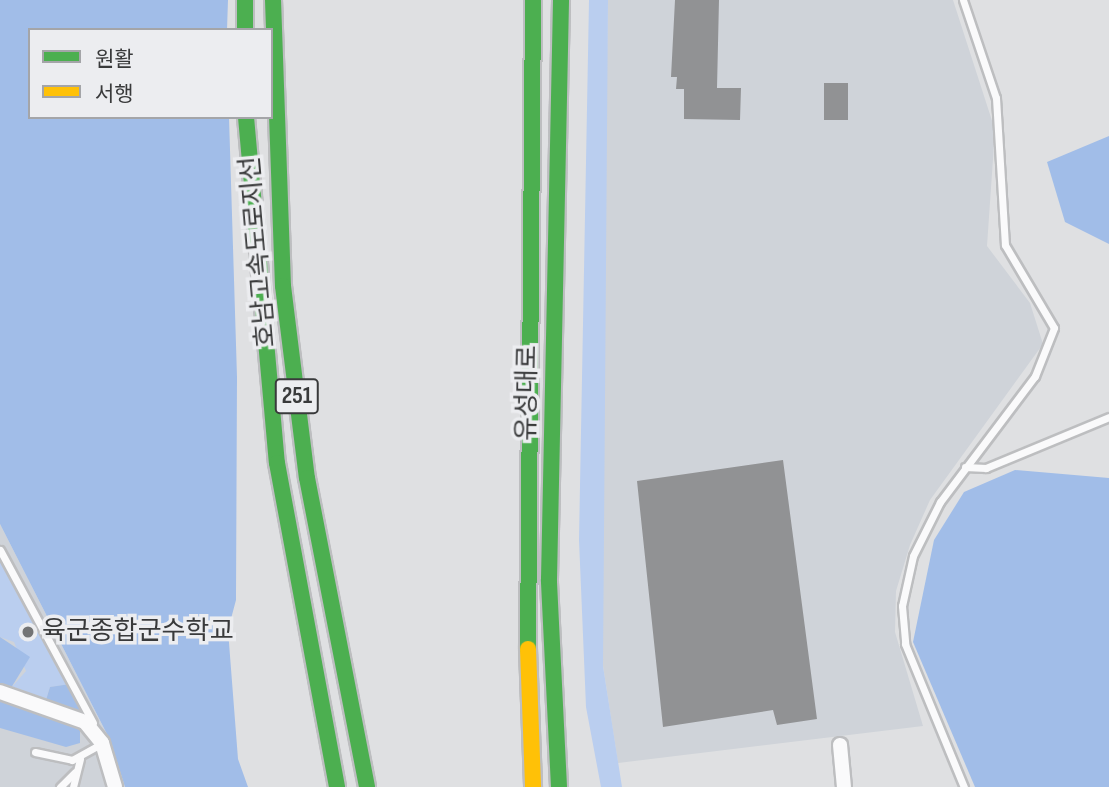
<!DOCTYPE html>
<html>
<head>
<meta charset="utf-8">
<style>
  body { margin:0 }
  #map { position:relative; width:1109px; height:787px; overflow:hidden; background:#dfe0e2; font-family:"Sofia Sans Condensed","Noto Sans KR",sans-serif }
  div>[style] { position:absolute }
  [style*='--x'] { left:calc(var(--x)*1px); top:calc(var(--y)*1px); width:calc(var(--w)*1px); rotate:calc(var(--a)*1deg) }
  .built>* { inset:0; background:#cfd3d9 }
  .green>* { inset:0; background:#baceef }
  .forest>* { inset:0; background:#a1bde8 }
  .building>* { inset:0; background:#919294; transform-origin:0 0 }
  .roads { filter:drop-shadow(2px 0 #bdbec0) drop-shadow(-2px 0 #bdbec0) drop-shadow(0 2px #bdbec0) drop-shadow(0 -2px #bdbec0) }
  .lane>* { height:7px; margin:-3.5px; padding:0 3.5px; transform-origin:3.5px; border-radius:3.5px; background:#fafafb }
  .street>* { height:14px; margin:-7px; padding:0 7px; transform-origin:7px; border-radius:7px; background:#fafafb }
  .fast>* { height:16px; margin:-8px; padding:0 8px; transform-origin:8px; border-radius:8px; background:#4caf50 }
  .slow>* { height:16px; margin:-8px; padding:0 8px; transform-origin:8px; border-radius:8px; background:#ffc107 }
  .dots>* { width:19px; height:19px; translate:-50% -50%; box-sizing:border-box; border:4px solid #ecedf0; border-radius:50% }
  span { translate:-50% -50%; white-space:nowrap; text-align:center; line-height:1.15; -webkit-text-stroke:7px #ecedf0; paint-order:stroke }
  .shield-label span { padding:2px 5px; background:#ecedf0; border:2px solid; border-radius:5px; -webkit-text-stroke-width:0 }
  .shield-label { font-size:24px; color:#393a3b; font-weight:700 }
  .street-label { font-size:26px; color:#393a3b }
  .poi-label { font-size:26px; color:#393a3b }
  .left { translate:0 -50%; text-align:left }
  .legend { position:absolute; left:28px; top:28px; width:245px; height:91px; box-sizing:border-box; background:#ecedf0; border:2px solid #a4a5a8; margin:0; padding:9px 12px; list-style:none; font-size:21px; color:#393a3b }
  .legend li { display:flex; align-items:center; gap:14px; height:35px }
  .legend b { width:35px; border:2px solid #a4a5a8 }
</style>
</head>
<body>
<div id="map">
  <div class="built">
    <div style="clip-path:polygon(608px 0,953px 0,995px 130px,987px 246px,1030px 303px,1043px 344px,930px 500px,910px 545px,896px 591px,895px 632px,923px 726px,618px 763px,603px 666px,600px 451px)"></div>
    <div style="clip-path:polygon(0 524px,110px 740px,125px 787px,0 787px)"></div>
  </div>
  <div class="green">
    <div style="clip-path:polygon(589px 0,608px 0,603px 666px,622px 787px,601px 787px,586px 707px,579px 540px)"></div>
    <div style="clip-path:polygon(0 559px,70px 684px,50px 687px,46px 700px,11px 688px,26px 671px,14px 642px,0 637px)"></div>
  </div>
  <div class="forest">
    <div style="clip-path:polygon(0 0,228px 0,227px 30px,30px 30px,30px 117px,229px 117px,237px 377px,236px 600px,228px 630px,238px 759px,248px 787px,125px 787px,110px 740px,0 524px)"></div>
    <div style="clip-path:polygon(1109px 136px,1109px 244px,1065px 222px,1047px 162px)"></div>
    <div style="clip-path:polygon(1015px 470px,1109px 478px,1109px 787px,975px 787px,913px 642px,934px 540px,964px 492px)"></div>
    <div style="clip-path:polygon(0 637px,30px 657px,11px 688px,0 686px)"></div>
    <div style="clip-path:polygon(70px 684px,87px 718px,46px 700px,50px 687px)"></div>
    <div style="clip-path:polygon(0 700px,70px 723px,80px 729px,80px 743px,66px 747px,0 728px)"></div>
  </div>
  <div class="building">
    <div style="clip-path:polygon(675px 0,719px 0,717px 88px,741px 88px,740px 120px,684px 119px,684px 89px,676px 89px,677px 77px,671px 77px)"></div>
    <div style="left:824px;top:83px;width:24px;height:37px"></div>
    <div style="clip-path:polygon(783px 460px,817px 719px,777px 725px,773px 710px,663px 727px,637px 481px)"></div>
  </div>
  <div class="roads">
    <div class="lane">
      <div style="--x:963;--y:0;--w:103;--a:71.4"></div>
      <div style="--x:996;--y:98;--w:147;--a:86.5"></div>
      <div style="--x:1005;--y:245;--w:96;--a:59.4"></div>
      <div style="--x:1054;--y:328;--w:52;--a:111.6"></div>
      <div style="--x:1035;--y:376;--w:158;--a:127"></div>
      <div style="--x:940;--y:502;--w:60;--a:116.6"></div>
      <div style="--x:913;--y:556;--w:51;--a:102.4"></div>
      <div style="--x:902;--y:606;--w:38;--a:85"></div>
      <div style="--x:905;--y:644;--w:155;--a:67.6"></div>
      <div style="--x:965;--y:467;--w:21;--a:3"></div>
      <div style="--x:986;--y:468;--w:133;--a:-22.5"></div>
      <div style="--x:0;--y:550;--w:196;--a:61.7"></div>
      <div style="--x:35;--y:752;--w:38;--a:12"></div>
      <div style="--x:72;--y:760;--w:33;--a:-29"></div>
      <div style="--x:60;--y:787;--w:21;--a:-45"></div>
      <div style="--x:73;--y:787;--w:29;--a:-76"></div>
    </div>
    <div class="street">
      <div style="--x:0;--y:692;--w:90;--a:19.4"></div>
      <div style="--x:85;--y:722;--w:27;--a:51"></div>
      <div style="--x:102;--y:743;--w:46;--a:73.5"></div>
      <div style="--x:840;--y:745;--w:42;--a:84.6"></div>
    </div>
    <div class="fast">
      <div style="--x:245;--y:0;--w:30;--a:90"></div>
      <div style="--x:273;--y:0;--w:286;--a:88"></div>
      <div style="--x:283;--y:286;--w:193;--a:82.9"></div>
      <div style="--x:307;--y:478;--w:315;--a:79"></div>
      <div style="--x:246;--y:117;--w:347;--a:84.9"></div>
      <div style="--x:277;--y:463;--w:330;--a:79.5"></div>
      <div style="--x:528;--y:649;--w:649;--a:-89.56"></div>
      <div style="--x:559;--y:787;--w:208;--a:-92.8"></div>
      <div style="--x:549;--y:579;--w:579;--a:-88.81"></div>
    </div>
    <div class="slow">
      <div style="--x:528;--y:649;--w:138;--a:87.9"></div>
    </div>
  </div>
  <div class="dots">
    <div style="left:28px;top:632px;background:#737475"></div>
  </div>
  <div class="shield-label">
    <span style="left:297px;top:396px">251</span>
  </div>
  <div class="street-label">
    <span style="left:259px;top:252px;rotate:-95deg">호남고속도로지선</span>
    <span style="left:528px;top:393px;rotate:-89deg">유성대로</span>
  </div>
  <div class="poi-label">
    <span class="left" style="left:42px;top:632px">육군종합군수학교</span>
  </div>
  <ul class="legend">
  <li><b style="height:9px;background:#4caf50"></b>원활</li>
  <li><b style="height:9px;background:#ffc107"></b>서행</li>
  </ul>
</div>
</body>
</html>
